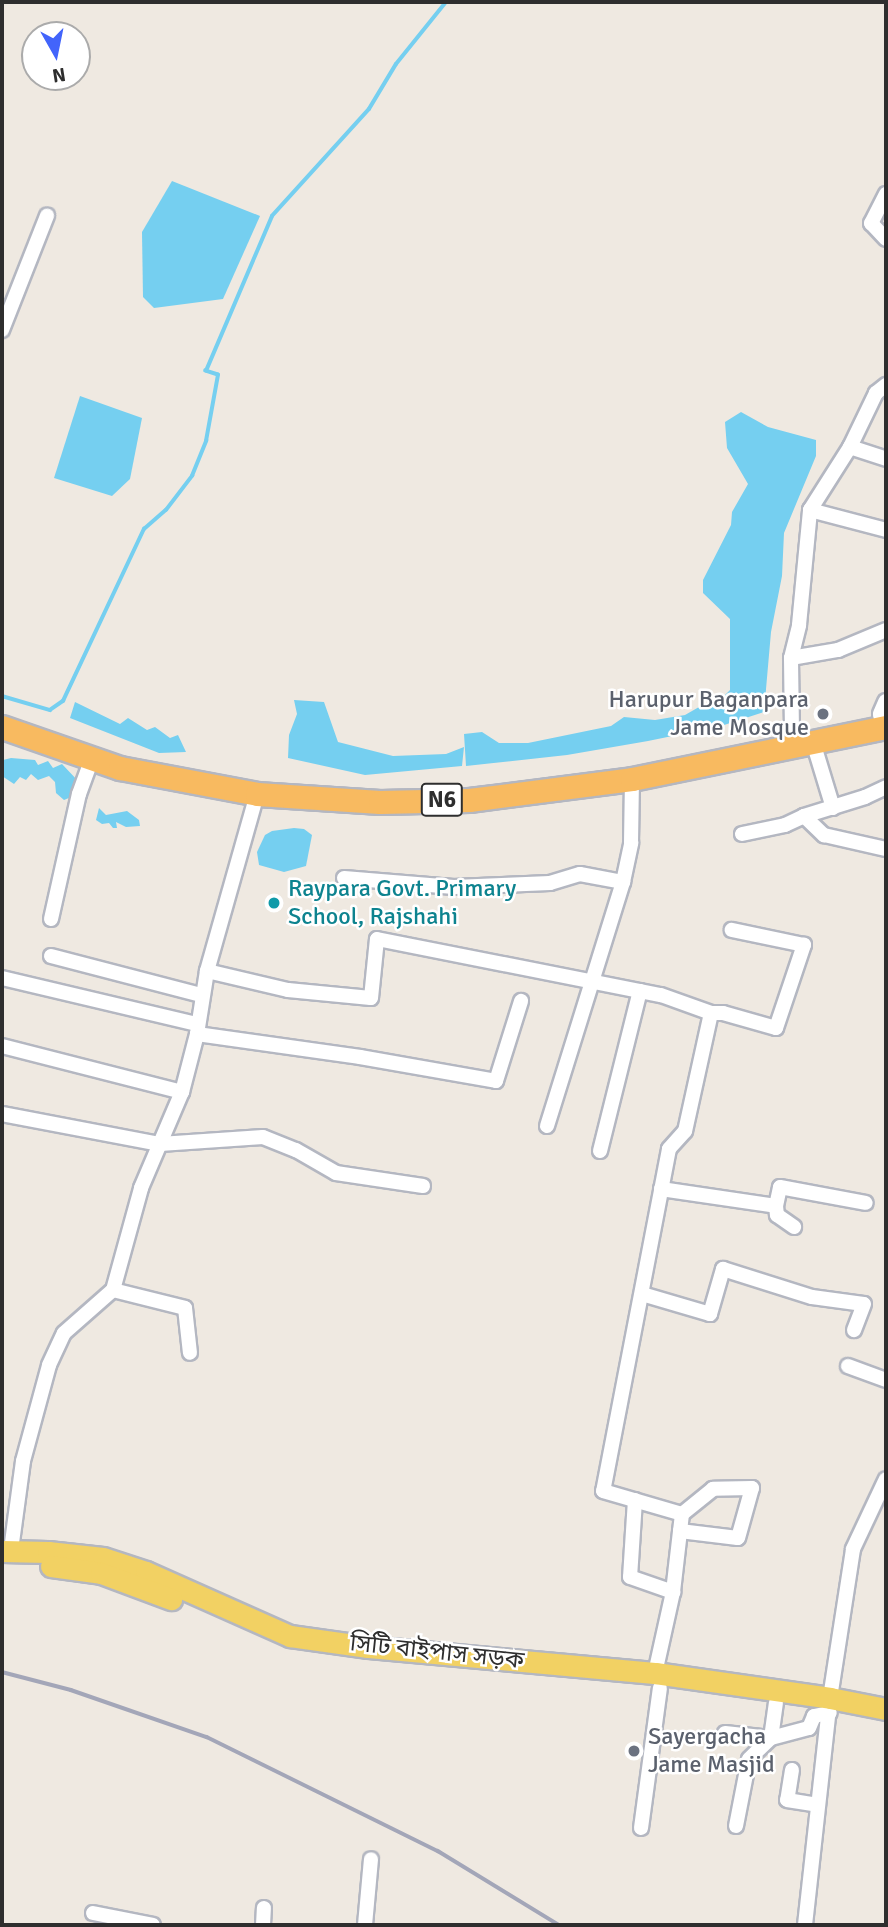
<!DOCTYPE html>
<html>
<head>
<meta charset="utf-8">
<style>
  body { margin:0 }
  #map { position:relative; width:888px; height:1927px; overflow:hidden; background:#efe9e1; font-family:Signika,"Noto Sans Bengali",sans-serif }
  div>[style] { position:absolute }
  [style*='--x'] { left:calc(var(--x)*1px); top:calc(var(--y)*1px); width:calc(var(--w)*1px); rotate:calc(var(--a)*1deg) }
  .water>* { inset:0; background:#75cff0 }
  .stream>* { height:3.5px; margin:-1.75px; padding:0 1.75px; transform-origin:1.75px; border-radius:1.75px; background:#75cff0 }
  .roads { filter:drop-shadow(2px 0 #b4b7c1) drop-shadow(-2px 0 #b4b7c1) drop-shadow(0 2px #b4b7c1) drop-shadow(0 -2px #b4b7c1) }
  .minor>* { height:14px; margin:-7px; padding:0 7px; transform-origin:7px; border-radius:7px; background:#fff }
  .tertiary>* { height:16px; margin:-8px; padding:0 8px; transform-origin:8px; border-radius:8px; background:#fff }
  .primary>* { height:21px; margin:-10.5px; padding:0 10.5px; transform-origin:10.5px; border-radius:10.5px; background:#f2d163 }
  .trunk>* { height:23px; margin:-11.5px; padding:0 11.5px; transform-origin:11.5px; border-radius:11.5px; background:#f8ba60 }
  .rail>* { height:3.5px; margin:-1.75px; padding:0 1.75px; transform-origin:1.75px; border-radius:1.75px; background:#a3a6b8 }
  .dots>* { width:19px; height:19px; translate:-50% -50%; box-sizing:border-box; border:4px solid #fff; border-radius:50% }
  span { translate:-50% -50%; white-space:nowrap; text-align:center; line-height:1.15; -webkit-text-stroke:5px #fff; paint-order:stroke }
  .shield-label span { padding:2px 5px; background:#fff; border:2px solid; border-radius:5px; -webkit-text-stroke-width:0 }
  .shield-label { font-size:23px; color:#2e2e2e; font-weight:700 }
  .worship-label { font-size:24px; color:#5b616d }
  .right { translate:-100% -50%; text-align:right }
  .left { translate:0 -50%; text-align:left }
  .culture-label { font-size:24px; color:#0d838f }
  .street-label { font-size:24px; color:#2e2e2e }
  .frame { position:absolute; inset:0; border:4px solid #2e2e2e; pointer-events:none }
  .north { position:absolute; left:21px; top:21px; width:70px; height:70px; box-sizing:border-box; background:#fff; border:2px solid #ababab; border-radius:50%; rotate:171deg; font-size:19px; font-weight:700; line-height:28px; text-align:center; color:#2e2e2e }
  .north::after { content:''; display:block; margin:auto; width:24px; height:32px; background:#4264fb; clip-path:polygon(50% 0,100% 100%,50% 72%,0 100%) }
</style>
</head>
<body>
<div id="map">
  <div class="water">
    <div style="clip-path:polygon(172px 181px,260px 216px,223px 299px,154px 308px,143px 297px,142px 232px)"></div>
    <div style="clip-path:polygon(80px 396px,142px 418px,130px 479px,112px 496px,54px 478px)"></div>
    <div style="clip-path:polygon(741px 412px,768px 427px,816px 440px,816px 456px,784px 533px,782px 576px,771px 632px,764px 712px,721px 726px,648px 741px,567px 755px,466px 766px,464px 734px,482px 732px,499px 743px,528px 743px,611px 726px,624px 717px,655px 720px,685px 715px,699px 707px,716px 704px,730px 690px,730px 619px,703px 593px,703px 580px,731px 525px,732px 512px,748px 484px,727px 448px,725px 422px)"></div>
    <div style="clip-path:polygon(294px 700px,324px 702px,338px 742px,393px 756px,446px 754px,464px 747px,462px 766px,365px 775px,288px 758px,289px 735px,297px 714px)"></div>
    <div style="clip-path:polygon(75px 702px,120px 724px,128px 718px,147px 730px,155px 727px,170px 738px,178px 735px,186px 752px,159px 753px,70px 718px)"></div>
    <div style="clip-path:polygon(11px 758px,35px 760px,38px 765px,48px 761px,53px 768px,62px 764px,79px 782px,76px 795px,64px 800px,56px 793px,55px 782px,49px 776px,38px 780px,31px 774px,26px 780px,20px 777px,14px 784px,2px 776px,3px 760px)"></div>
    <div style="clip-path:polygon(99px 808px,106px 815px,127px 811px,139px 820px,140px 826px,126px 827px,116px 822px,117px 828px,113px 828px,109px 823px,102px 824px,96px 820px)"></div>
    <div style="clip-path:polygon(294px 828px,304px 829px,312px 835px,306px 866px,284px 872px,259px 865px,257px 852px,265px 835px,272px 831px)"></div>
  </div>
  <div class="stream">
    <div style="--x:2;--y:696;--w:50;--a:16.3"></div>
    <div style="--x:50;--y:710;--w:16;--a:-35"></div>
    <div style="--x:63;--y:701;--w:190;--a:-64.8"></div>
    <div style="--x:144;--y:529;--w:29;--a:-41"></div>
    <div style="--x:166;--y:510;--w:43;--a:-52.6"></div>
    <div style="--x:192;--y:476;--w:38;--a:-68"></div>
    <div style="--x:206;--y:441;--w:67;--a:-79.7"></div>
    <div style="--x:218;--y:375;--w:13;--a:-162"></div>
    <div style="--x:206;--y:371;--w:168;--a:-66.9"></div>
    <div style="--x:272;--y:216;--w:144;--a:-47.8"></div>
    <div style="--x:369;--y:109;--w:52;--a:-59"></div>
    <div style="--x:396;--y:64;--w:80;--a:-51.1"></div>
  </div>
  <div class="roads">
    <div class="minor">
      <div style="--x:886;--y:194;--w:33;--a:117"></div>
      <div style="--x:871;--y:223;--w:22;--a:47"></div>
      <div style="--x:2;--y:330;--w:123;--a:-68.5"></div>
      <div style="--x:850;--y:447;--w:38;--a:18"></div>
      <div style="--x:810;--y:510;--w:79;--a:14.7"></div>
      <div style="--x:791;--y:658;--w:48;--a:-9.7"></div>
      <div style="--x:838;--y:650;--w:52;--a:-22.6"></div>
      <div style="--x:792;--y:731;--w:73;--a:-90.8"></div>
      <div style="--x:791;--y:658;--w:34;--a:-76"></div>
      <div style="--x:799;--y:625;--w:116;--a:-84.5"></div>
      <div style="--x:810;--y:510;--w:75;--a:-57.6"></div>
      <div style="--x:850;--y:447;--w:60;--a:-64.3"></div>
      <div style="--x:876;--y:393;--w:13;--a:-39"></div>
      <div style="--x:813;--y:742;--w:69;--a:73.1"></div>
      <div style="--x:804;--y:816;--w:28;--a:44"></div>
      <div style="--x:824;--y:835;--w:64;--a:12.7"></div>
      <div style="--x:742;--y:834;--w:44;--a:-11.8"></div>
      <div style="--x:785;--y:825;--w:21;--a:-25"></div>
      <div style="--x:804;--y:816;--w:64;--a:-17.3"></div>
      <div style="--x:865;--y:797;--w:23;--a:-25"></div>
      <div style="--x:344;--y:878;--w:110;--a:4.7"></div>
      <div style="--x:454;--y:887;--w:96;--a:-2.4"></div>
      <div style="--x:550;--y:883;--w:31;--a:-17"></div>
      <div style="--x:580;--y:874;--w:44;--a:10.5"></div>
      <div style="--x:51;--y:919;--w:128;--a:-77.4"></div>
      <div style="--x:79;--y:794;--w:37;--a:-70"></div>
      <div style="--x:51;--y:956;--w:155;--a:14.6"></div>
      <div style="--x:207;--y:971;--w:83;--a:13.2"></div>
      <div style="--x:288;--y:990;--w:83;--a:5.5"></div>
      <div style="--x:371;--y:998;--w:59;--a:-84.2"></div>
      <div style="--x:377;--y:939;--w:289;--a:11.2"></div>
      <div style="--x:661;--y:995;--w:53;--a:19.8"></div>
      <div style="--x:711;--y:1013;--w:121;--a:102.4"></div>
      <div style="--x:685;--y:1131;--w:24;--a:132"></div>
      <div style="--x:669;--y:1149;--w:348;--a:100.9"></div>
      <div style="--x:603;--y:1491;--w:82;--a:16.2"></div>
      <div style="--x:682;--y:1514;--w:79;--a:96.6"></div>
      <div style="--x:673;--y:1592;--w:83;--a:102.5"></div>
      <div style="--x:2;--y:978;--w:200;--a:13.3"></div>
      <div style="--x:711;--y:1013;--w:12;--a:0"></div>
      <div style="--x:723;--y:1013;--w:55;--a:15.8"></div>
      <div style="--x:776;--y:1028;--w:88;--a:-71.4"></div>
      <div style="--x:804;--y:945;--w:74;--a:-168.2"></div>
      <div style="--x:197;--y:1034;--w:165;--a:8"></div>
      <div style="--x:360;--y:1057;--w:138;--a:10"></div>
      <div style="--x:496;--y:1081;--w:84;--a:-72.6"></div>
      <div style="--x:2;--y:1046;--w:186;--a:14.3"></div>
      <div style="--x:2;--y:1114;--w:161;--a:10.8"></div>
      <div style="--x:160;--y:1144;--w:103;--a:-3.9"></div>
      <div style="--x:263;--y:1137;--w:35;--a:22"></div>
      <div style="--x:296;--y:1150;--w:46;--a:29.9"></div>
      <div style="--x:336;--y:1173;--w:88;--a:8.5"></div>
      <div style="--x:547;--y:1126;--w:256;--a:-72.7"></div>
      <div style="--x:623;--y:882;--w:40;--a:-78"></div>
      <div style="--x:631;--y:843;--w:64;--a:-89.1"></div>
      <div style="--x:600;--y:1151;--w:165;--a:-76"></div>
      <div style="--x:661;--y:1189;--w:116;--a:8.4"></div>
      <div style="--x:776;--y:1206;--w:9;--a:84"></div>
      <div style="--x:777;--y:1215;--w:21;--a:35"></div>
      <div style="--x:776;--y:1206;--w:19;--a:-78"></div>
      <div style="--x:780;--y:1187;--w:87;--a:10.5"></div>
      <div style="--x:113;--y:1290;--w:74;--a:14"></div>
      <div style="--x:185;--y:1308;--w:45;--a:83.7"></div>
      <div style="--x:642;--y:1294;--w:71;--a:16.4"></div>
      <div style="--x:710;--y:1314;--w:47;--a:-73.9"></div>
      <div style="--x:723;--y:1269;--w:93;--a:17.5"></div>
      <div style="--x:812;--y:1297;--w:52;--a:7.7"></div>
      <div style="--x:864;--y:1304;--w:28;--a:111"></div>
      <div style="--x:848;--y:1366;--w:40;--a:20.2"></div>
      <div style="--x:635;--y:1500;--w:77;--a:93.7"></div>
      <div style="--x:630;--y:1577;--w:46;--a:19.2"></div>
      <div style="--x:680;--y:1531;--w:58;--a:6.9"></div>
      <div style="--x:738;--y:1538;--w:52;--a:-74.4"></div>
      <div style="--x:752;--y:1488;--w:39;--a:179"></div>
      <div style="--x:713;--y:1489;--w:40;--a:141"></div>
      <div style="--x:11;--y:1550;--w:90;--a:-82.3"></div>
      <div style="--x:23;--y:1461;--w:99;--a:-74.8"></div>
      <div style="--x:49;--y:1365;--w:35;--a:-65"></div>
      <div style="--x:64;--y:1333;--w:65;--a:-41.3"></div>
      <div style="--x:113;--y:1290;--w:106;--a:-74.6"></div>
      <div style="--x:141;--y:1188;--w:104;--a:-66.9"></div>
      <div style="--x:182;--y:1092;--w:60;--a:-75.5"></div>
      <div style="--x:197;--y:1034;--w:64;--a:-81"></div>
      <div style="--x:207;--y:971;--w:184;--a:-74.2"></div>
      <div style="--x:725;--y:1733;--w:46;--a:6.2"></div>
      <div style="--x:771;--y:1738;--w:39;--a:-15"></div>
      <div style="--x:809;--y:1728;--w:13;--a:-67"></div>
      <div style="--x:814;--y:1716;--w:16;--a:-11"></div>
      <div style="--x:792;--y:1770;--w:30;--a:99"></div>
      <div style="--x:787;--y:1800;--w:31;--a:9"></div>
      <div style="--x:736;--y:1826;--w:68;--a:-79"></div>
      <div style="--x:749;--y:1759;--w:30;--a:-44"></div>
      <div style="--x:771;--y:1738;--w:35;--a:-82"></div>
      <div style="--x:641;--y:1828;--w:141;--a:-82.3"></div>
      <div style="--x:93;--y:1913;--w:61;--a:11.3"></div>
      <div style="--x:263;--y:1925;--w:17;--a:-87"></div>
      <div style="--x:365;--y:1925;--w:66;--a:-84.8"></div>
      <div style="--x:805;--y:1925;--w:228;--a:-83.7"></div>
      <div style="--x:830;--y:1698;--w:151;--a:-81.2"></div>
      <div style="--x:853;--y:1549;--w:77;--a:-64.8"></div>
    </div>
    <div class="tertiary">
      <div style="--x:884;--y:728;--w:14;--a:-102"></div>
      <div style="--x:881;--y:714;--w:13;--a:-67"></div>
    </div>
    <div class="primary">
      <div style="--x:2;--y:1551;--w:46;--a:1.2"></div>
      <div style="--x:48;--y:1552;--w:55;--a:6.2"></div>
      <div style="--x:103;--y:1558;--w:45;--a:18"></div>
      <div style="--x:146;--y:1572;--w:158;--a:24"></div>
      <div style="--x:290;--y:1636;--w:79;--a:8"></div>
      <div style="--x:368;--y:1647;--w:288;--a:5.2"></div>
      <div style="--x:655;--y:1673;--w:177;--a:8.1"></div>
      <div style="--x:830;--y:1698;--w:57;--a:11.1"></div>
      <div style="--x:51;--y:1566;--w:50;--a:8"></div>
      <div style="--x:101;--y:1573;--w:75;--a:20.4"></div>
    </div>
    <div class="trunk">
      <div style="--x:2;--y:727;--w:125;--a:19.2"></div>
      <div style="--x:120;--y:768;--w:139;--a:10.7"></div>
      <div style="--x:257;--y:794;--w:123;--a:3.7"></div>
      <div style="--x:380;--y:802;--w:89;--a:-1.3"></div>
      <div style="--x:469;--y:800;--w:164;--a:-7.3"></div>
      <div style="--x:632;--y:779;--w:259;--a:-11.6"></div>
    </div>
  </div>
  <div class="rail">
    <div style="--x:2;--y:1672;--w:71;--a:14.6"></div>
    <div style="--x:71;--y:1690;--w:144;--a:19.1"></div>
    <div style="--x:207;--y:1737;--w:258;--a:26.3"></div>
    <div style="--x:438;--y:1851;--w:142;--a:31.4"></div>
  </div>
  <div class="dots">
    <div style="left:823px;top:714px;background:#6b7280"></div>
    <div style="left:274px;top:903px;background:#0f9aa8"></div>
    <div style="left:634px;top:1751px;background:#6b7280"></div>
  </div>
  <div class="shield-label">
    <span style="left:442px;top:800px">N6</span>
  </div>
  <div class="worship-label">
    <span class="right" style="left:809px;top:714px">Harupur Baganpara<br>Jame Mosque</span>
    <span class="left" style="left:648px;top:1751px">Sayergacha<br>Jame Masjid</span>
  </div>
  <div class="culture-label">
    <span class="left" style="left:288px;top:903px">Raypara Govt. Primary<br>School, Rajshahi</span>
  </div>
  <div class="street-label">
    <span style="left:437px;top:1652px;rotate:6deg">সিটি বাইপাস সড়ক</span>
  </div>
  <div class="frame"></div>
  <div class="north">N</div>
</div>
</body>
</html>
